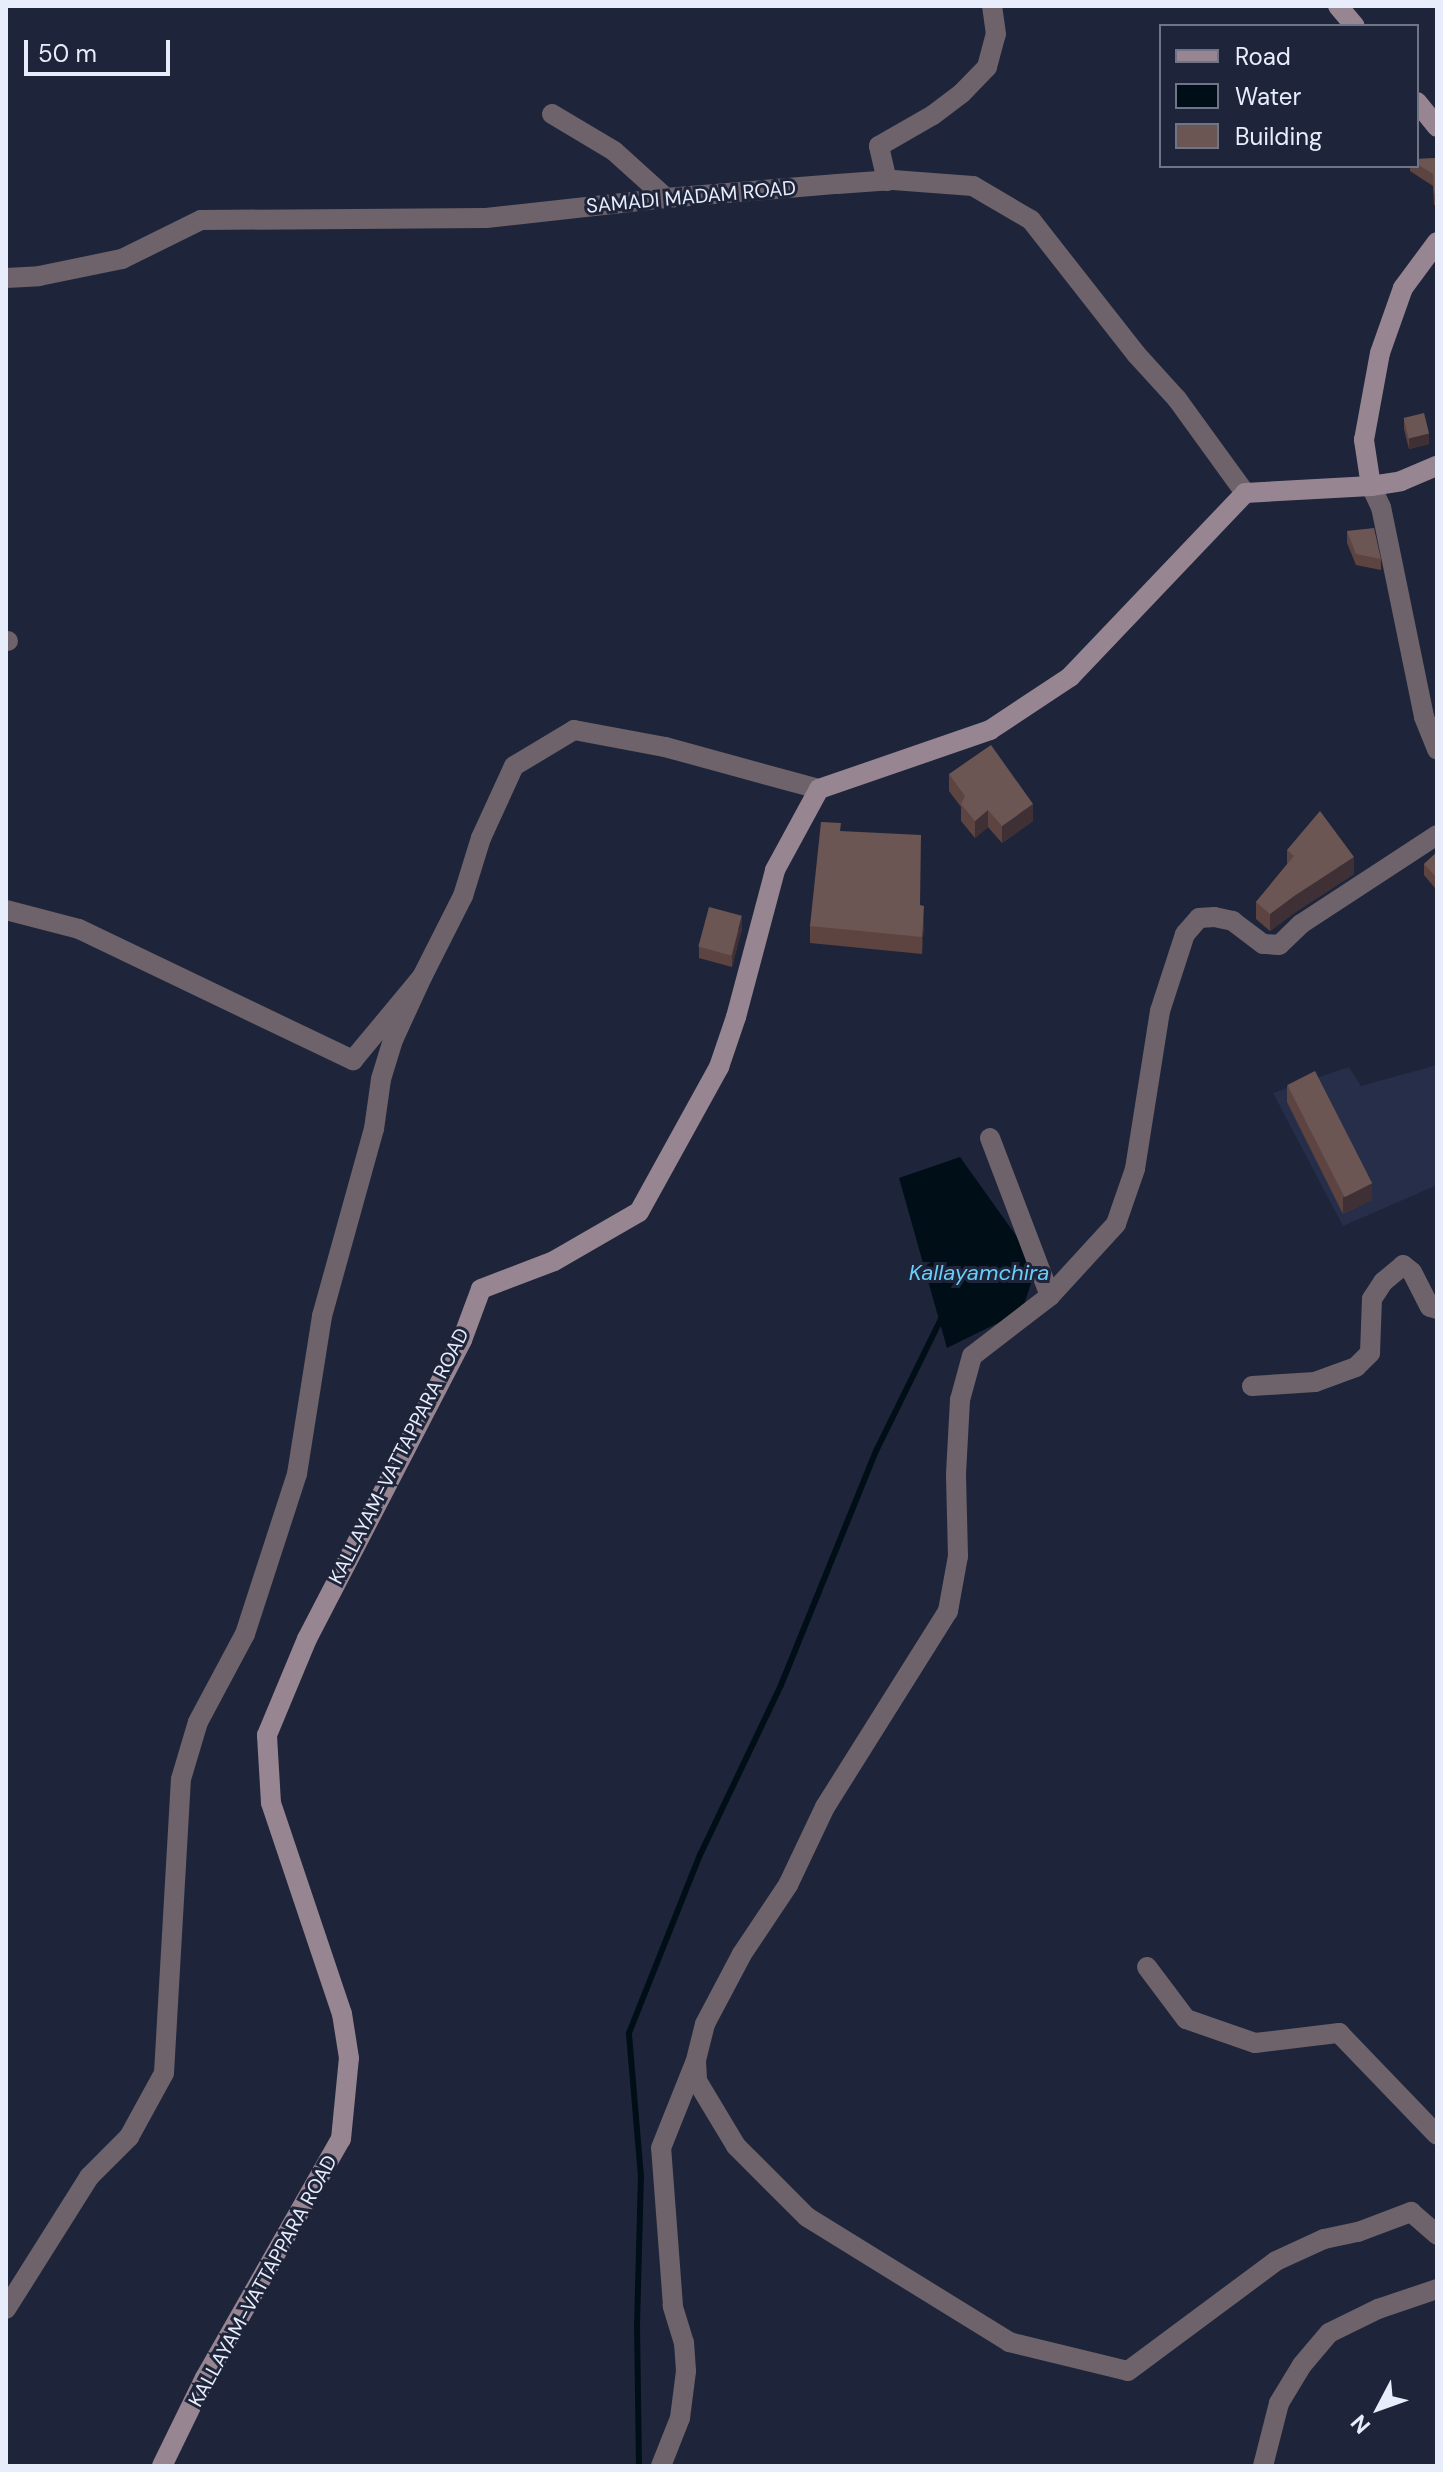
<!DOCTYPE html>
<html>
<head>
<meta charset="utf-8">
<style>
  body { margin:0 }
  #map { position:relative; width:1443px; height:2472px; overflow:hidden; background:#1e253a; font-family:"DM Sans",sans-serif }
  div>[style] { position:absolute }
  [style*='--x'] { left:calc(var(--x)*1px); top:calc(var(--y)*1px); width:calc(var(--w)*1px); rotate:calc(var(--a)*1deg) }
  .built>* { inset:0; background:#262e49 }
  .water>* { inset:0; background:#000f17 }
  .stream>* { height:6px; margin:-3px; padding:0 3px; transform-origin:3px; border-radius:3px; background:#000f17 }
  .street>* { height:20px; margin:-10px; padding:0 10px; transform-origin:10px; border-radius:10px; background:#6e636a }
  .secondary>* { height:20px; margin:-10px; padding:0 10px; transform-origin:10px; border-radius:10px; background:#978591 }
  .wall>* { inset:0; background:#5d4440 }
  .shaded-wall>* { inset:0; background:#3e3035 }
  .building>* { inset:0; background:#6c5654; transform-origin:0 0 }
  span { translate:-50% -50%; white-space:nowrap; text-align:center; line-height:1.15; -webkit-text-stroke:6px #1e253a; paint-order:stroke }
  .street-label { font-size:20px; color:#e8edfb }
  .water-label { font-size:22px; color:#6acff8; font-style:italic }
  .frame { position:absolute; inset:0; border:8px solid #e8edfb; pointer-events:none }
  .legend { position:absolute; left:1159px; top:24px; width:260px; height:144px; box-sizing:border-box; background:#1e253a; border:2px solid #6f7587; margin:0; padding:10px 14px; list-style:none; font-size:24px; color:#e8edfb }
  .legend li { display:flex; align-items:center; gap:16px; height:40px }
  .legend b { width:40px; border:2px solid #6f7587 }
  .north { position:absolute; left:1339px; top:2368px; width:80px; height:80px; -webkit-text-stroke:6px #1e253a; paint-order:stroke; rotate:229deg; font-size:22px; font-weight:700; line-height:32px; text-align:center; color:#e8edfb }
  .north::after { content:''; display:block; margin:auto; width:28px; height:36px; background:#e8edfb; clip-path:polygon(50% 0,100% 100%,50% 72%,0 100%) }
  .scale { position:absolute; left:24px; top:40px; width:146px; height:36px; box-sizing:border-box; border:4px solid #e8edfb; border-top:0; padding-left:10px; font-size:24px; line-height:28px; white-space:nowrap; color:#e8edfb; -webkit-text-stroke:6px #1e253a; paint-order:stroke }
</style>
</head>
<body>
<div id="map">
  <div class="built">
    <div style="clip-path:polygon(1437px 1065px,1437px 1185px,1343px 1226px,1273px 1093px,1349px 1067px,1361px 1086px)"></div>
  </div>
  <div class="water">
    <div style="clip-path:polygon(960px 1157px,1037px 1265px,1022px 1311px,947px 1348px,899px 1178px)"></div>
  </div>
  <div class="stream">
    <div style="--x:639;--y:2466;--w:140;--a:-90.8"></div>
    <div style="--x:637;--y:2326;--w:149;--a:-88.5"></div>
    <div style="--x:641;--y:2177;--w:144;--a:-94.8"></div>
    <div style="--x:629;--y:2033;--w:192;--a:-68.3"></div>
    <div style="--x:700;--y:1855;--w:188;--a:-64.5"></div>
    <div style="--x:781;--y:1685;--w:255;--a:-67.9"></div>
    <div style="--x:877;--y:1449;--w:147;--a:-63.8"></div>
  </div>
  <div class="street">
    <div style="--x:552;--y:114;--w:72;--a:30.8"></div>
    <div style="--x:614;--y:151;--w:70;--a:42.1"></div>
    <div style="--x:887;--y:181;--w:36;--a:-103"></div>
    <div style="--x:879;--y:146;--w:62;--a:-29.9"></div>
    <div style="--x:933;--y:115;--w:36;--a:-37"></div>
    <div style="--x:962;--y:93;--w:36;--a:-46"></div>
    <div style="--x:987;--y:67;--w:34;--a:-75"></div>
    <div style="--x:996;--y:34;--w:28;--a:-98"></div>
    <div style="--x:6;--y:278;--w:33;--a:-3"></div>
    <div style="--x:39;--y:276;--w:85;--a:-11.6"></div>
    <div style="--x:122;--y:259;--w:88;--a:-26.3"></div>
    <div style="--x:201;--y:220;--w:285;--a:-0.4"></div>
    <div style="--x:486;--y:218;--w:181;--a:-6.3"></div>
    <div style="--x:666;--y:198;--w:172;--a:-4.7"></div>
    <div style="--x:837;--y:184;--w:56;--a:-4.1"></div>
    <div style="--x:893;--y:180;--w:80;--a:4.3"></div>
    <div style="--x:973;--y:186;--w:67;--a:30.4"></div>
    <div style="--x:1031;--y:220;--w:170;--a:51.9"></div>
    <div style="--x:1136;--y:354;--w:61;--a:47.7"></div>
    <div style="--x:1177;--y:399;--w:116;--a:54.1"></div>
    <div style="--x:1371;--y:486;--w:23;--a:65"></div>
    <div style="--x:1381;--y:507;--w:214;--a:78.4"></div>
    <div style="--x:1424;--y:717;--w:35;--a:68"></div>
    <div style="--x:6;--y:641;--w:2;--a:0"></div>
    <div style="--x:1437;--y:835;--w:163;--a:146.8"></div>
    <div style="--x:1301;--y:924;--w:30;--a:136"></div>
    <div style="--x:1279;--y:945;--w:16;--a:-176"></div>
    <div style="--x:1263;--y:944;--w:38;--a:-143"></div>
    <div style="--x:1233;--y:921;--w:19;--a:-168"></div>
    <div style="--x:1214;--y:917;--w:15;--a:176"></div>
    <div style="--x:1199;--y:918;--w:21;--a:131"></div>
    <div style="--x:1185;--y:934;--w:81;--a:108"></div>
    <div style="--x:1160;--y:1011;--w:160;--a:99"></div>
    <div style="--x:1135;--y:1169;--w:58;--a:109.1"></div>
    <div style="--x:1116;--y:1224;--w:98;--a:132.5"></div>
    <div style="--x:1050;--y:1296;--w:98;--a:142.4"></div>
    <div style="--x:972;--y:1356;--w:46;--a:105.3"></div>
    <div style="--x:960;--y:1400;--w:75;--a:93.1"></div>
    <div style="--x:956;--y:1475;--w:81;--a:88.6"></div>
    <div style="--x:958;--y:1556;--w:56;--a:100.3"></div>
    <div style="--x:948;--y:1611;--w:231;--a:122.1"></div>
    <div style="--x:825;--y:1807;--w:86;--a:115.4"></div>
    <div style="--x:788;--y:1885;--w:83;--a:123.7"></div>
    <div style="--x:742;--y:1954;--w:79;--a:117.9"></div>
    <div style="--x:705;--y:2024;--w:38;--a:104"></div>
    <div style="--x:696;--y:2061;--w:20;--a:87"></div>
    <div style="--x:697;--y:2081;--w:76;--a:59"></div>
    <div style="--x:736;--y:2146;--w:100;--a:45"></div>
    <div style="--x:807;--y:2217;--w:238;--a:31.7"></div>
    <div style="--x:1009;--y:2342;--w:122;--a:13.7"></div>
    <div style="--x:1128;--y:2371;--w:184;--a:-36.6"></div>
    <div style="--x:1276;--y:2261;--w:53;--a:-24.6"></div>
    <div style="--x:1324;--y:2239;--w:35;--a:-12"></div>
    <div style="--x:1358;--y:2232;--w:57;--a:-20.7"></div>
    <div style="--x:1411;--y:2212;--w:35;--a:41"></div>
    <div style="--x:6;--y:910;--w:75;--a:14.6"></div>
    <div style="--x:79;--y:929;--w:304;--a:25.6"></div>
    <div style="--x:353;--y:1060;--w:108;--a:-50.3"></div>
    <div style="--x:422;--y:977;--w:91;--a:-63.2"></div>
    <div style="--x:463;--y:896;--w:61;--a:-72.8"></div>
    <div style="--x:481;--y:838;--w:79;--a:-65.4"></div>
    <div style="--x:514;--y:766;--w:70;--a:-31"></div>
    <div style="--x:574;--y:730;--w:93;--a:10.6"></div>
    <div style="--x:665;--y:747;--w:160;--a:15.3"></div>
    <div style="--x:990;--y:1138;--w:169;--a:69.2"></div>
    <div style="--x:1252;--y:1386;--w:63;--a:-3.6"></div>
    <div style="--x:1315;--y:1382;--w:44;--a:-20.1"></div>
    <div style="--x:1356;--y:1367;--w:20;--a:-45"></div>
    <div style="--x:1370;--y:1353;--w:54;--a:-87.9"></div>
    <div style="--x:1372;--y:1299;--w:20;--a:-57"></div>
    <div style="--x:1383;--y:1282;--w:26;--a:-40"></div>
    <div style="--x:1403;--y:1265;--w:11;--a:38"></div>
    <div style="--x:1412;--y:1272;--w:39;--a:63"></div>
    <div style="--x:1430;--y:1307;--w:7;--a:16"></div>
    <div style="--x:1147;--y:1967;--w:65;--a:53.1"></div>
    <div style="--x:1186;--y:2019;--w:73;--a:19.2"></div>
    <div style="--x:1255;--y:2043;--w:85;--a:-6.8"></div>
    <div style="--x:1339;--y:2033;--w:141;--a:46.1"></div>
    <div style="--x:6;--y:2309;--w:156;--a:-57.8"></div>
    <div style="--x:89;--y:2177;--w:57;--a:-45"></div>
    <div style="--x:129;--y:2137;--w:73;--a:-61.3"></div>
    <div style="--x:164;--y:2073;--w:294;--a:-86.7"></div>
    <div style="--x:181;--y:1779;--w:59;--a:-73.4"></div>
    <div style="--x:198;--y:1722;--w:100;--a:-61.9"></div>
    <div style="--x:245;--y:1634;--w:168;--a:-72"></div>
    <div style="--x:297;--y:1474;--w:160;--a:-81"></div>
    <div style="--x:322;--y:1316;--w:194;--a:-74.5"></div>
    <div style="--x:374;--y:1129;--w:50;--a:-82"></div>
    <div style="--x:381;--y:1079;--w:41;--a:-72.9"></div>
    <div style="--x:393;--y:1040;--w:69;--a:-65.3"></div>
    <div style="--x:661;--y:2466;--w:52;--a:-68.4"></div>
    <div style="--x:680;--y:2418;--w:47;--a:-82.7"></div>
    <div style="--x:686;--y:2371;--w:28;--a:-94"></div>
    <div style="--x:684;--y:2343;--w:39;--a:-107"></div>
    <div style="--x:673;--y:2306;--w:158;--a:-94.3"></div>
    <div style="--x:661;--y:2148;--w:92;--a:-68.2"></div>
    <div style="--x:1263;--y:2466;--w:65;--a:-75.7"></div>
    <div style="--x:1279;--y:2403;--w:44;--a:-58.8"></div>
    <div style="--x:1302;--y:2365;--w:42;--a:-49.8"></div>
    <div style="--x:1329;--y:2333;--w:55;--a:-26.1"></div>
    <div style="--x:1378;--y:2309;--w:62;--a:-18.7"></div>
  </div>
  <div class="secondary">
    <div style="--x:1338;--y:6;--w:26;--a:50"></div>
    <div style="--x:1417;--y:102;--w:32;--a:51"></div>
    <div style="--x:1371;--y:486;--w:47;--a:-98.7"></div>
    <div style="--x:1364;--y:440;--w:88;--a:-79.6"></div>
    <div style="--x:1380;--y:353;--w:69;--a:-70.5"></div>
    <div style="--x:1403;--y:288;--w:57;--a:-53.5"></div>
    <div style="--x:162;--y:2466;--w:98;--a:-64"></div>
    <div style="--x:205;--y:2378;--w:275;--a:-60.4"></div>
    <div style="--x:341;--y:2139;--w:81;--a:-84.4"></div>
    <div style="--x:349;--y:2058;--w:45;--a:-99"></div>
    <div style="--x:342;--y:2014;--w:223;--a:-108.6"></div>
    <div style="--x:271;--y:1803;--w:68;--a:-93.4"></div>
    <div style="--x:267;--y:1735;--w:104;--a:-67.4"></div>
    <div style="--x:307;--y:1639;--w:337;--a:-62.6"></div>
    <div style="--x:462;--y:1340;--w:54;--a:-69.6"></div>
    <div style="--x:481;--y:1289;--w:78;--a:-21"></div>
    <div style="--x:554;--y:1261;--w:98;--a:-30"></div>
    <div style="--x:639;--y:1212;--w:166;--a:-61.1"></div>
    <div style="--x:719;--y:1067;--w:53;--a:-71.2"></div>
    <div style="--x:736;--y:1017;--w:152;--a:-75.1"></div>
    <div style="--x:775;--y:870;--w:92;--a:-61.5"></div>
    <div style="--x:819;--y:789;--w:181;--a:-19"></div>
    <div style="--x:990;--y:730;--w:96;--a:-33.5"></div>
    <div style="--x:1070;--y:677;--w:254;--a:-46.4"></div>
    <div style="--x:1245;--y:493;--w:126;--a:-3.2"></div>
    <div style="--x:1371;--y:486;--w:30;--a:-9"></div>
    <div style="--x:1401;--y:481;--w:39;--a:-23"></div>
  </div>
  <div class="wall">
    <div style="clip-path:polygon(1437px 158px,1437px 204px,1434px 205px,1433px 186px,1410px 171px,1410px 166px,1417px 166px,1417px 159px)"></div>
    <div style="clip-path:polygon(1404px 418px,1429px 444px,1409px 449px,1404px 429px)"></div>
    <div style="clip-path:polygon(1347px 531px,1381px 559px,1381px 570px,1356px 565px,1347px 543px)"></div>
    <div style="clip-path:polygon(949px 774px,1033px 821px,1002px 843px,988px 827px,975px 838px,961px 821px,961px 807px,949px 791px)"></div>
    <div style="clip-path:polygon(841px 831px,920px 905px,924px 923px,922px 954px,810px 943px,810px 926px)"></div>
    <div style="clip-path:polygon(1287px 850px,1354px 874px,1294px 913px,1270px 931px,1256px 919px,1256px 902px,1287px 864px)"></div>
    <div style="clip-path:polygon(1437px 852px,1435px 888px,1424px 875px,1424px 864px)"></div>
    <div style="clip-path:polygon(742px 928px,732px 967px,699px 958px,699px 947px)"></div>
    <div style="clip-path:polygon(1287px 1085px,1372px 1200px,1343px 1214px,1287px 1102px)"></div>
  </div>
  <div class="shaded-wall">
    <div style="clip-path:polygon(1429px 433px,1429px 444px,1409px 449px,1409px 438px)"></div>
    <div style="clip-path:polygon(1033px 804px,1033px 821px,1002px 843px,1002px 826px)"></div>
    <div style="clip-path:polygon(988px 810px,988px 827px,975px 838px,975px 821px)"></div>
    <div style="clip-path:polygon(1354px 857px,1354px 874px,1294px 913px,1270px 931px,1270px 914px,1294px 896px)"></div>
    <div style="clip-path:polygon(924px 906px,924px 923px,922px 954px,922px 937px)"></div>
    <div style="clip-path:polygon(742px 916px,742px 928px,732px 967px,732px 956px)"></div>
    <div style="clip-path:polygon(1372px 1183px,1372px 1200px,1343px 1214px,1343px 1197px)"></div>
  </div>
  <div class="building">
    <div style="clip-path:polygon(1437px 158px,1437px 193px,1434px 193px,1433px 174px,1417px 164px,1417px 159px)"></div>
    <div style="left:1424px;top:413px;width:21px;height:21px;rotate:76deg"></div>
    <div style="clip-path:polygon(1374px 528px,1381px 559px,1356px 554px,1347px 531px)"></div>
    <div style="clip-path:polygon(991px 745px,1033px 804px,1002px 826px,988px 810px,975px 821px,961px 804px,965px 796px,949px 774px)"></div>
    <div style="clip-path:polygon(1320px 811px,1354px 857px,1294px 896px,1270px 914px,1256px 902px,1294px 856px,1287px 850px)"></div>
    <div style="clip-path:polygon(821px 822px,841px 823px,840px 831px,921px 835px,920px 905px,924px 906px,922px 937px,810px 926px)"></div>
    <div style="clip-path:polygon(1437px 852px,1437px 875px,1435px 876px,1424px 864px)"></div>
    <div style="left:709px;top:907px;width:34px;height:41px;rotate:15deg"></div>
    <div style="left:1315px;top:1071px;width:126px;height:31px;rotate:63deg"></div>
  </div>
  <div class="street-label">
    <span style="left:691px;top:197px;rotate:-5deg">SAMADI MADAM ROAD</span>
    <span style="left:399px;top:1456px;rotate:-63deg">KALLAYAM-VATTAPPARA ROAD</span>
    <span style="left:263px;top:2281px;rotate:-61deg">KALLAYAM-VATTAPPARA ROAD</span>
  </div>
  <div class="water-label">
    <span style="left:979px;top:1273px">Kallayamchira</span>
  </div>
  <div class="frame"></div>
  <ul class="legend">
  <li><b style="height:10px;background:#978591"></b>Road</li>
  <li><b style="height:22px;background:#000f17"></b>Water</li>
  <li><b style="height:22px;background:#6c5654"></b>Building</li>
  </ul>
  <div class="north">N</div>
  <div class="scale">50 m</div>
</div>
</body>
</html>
